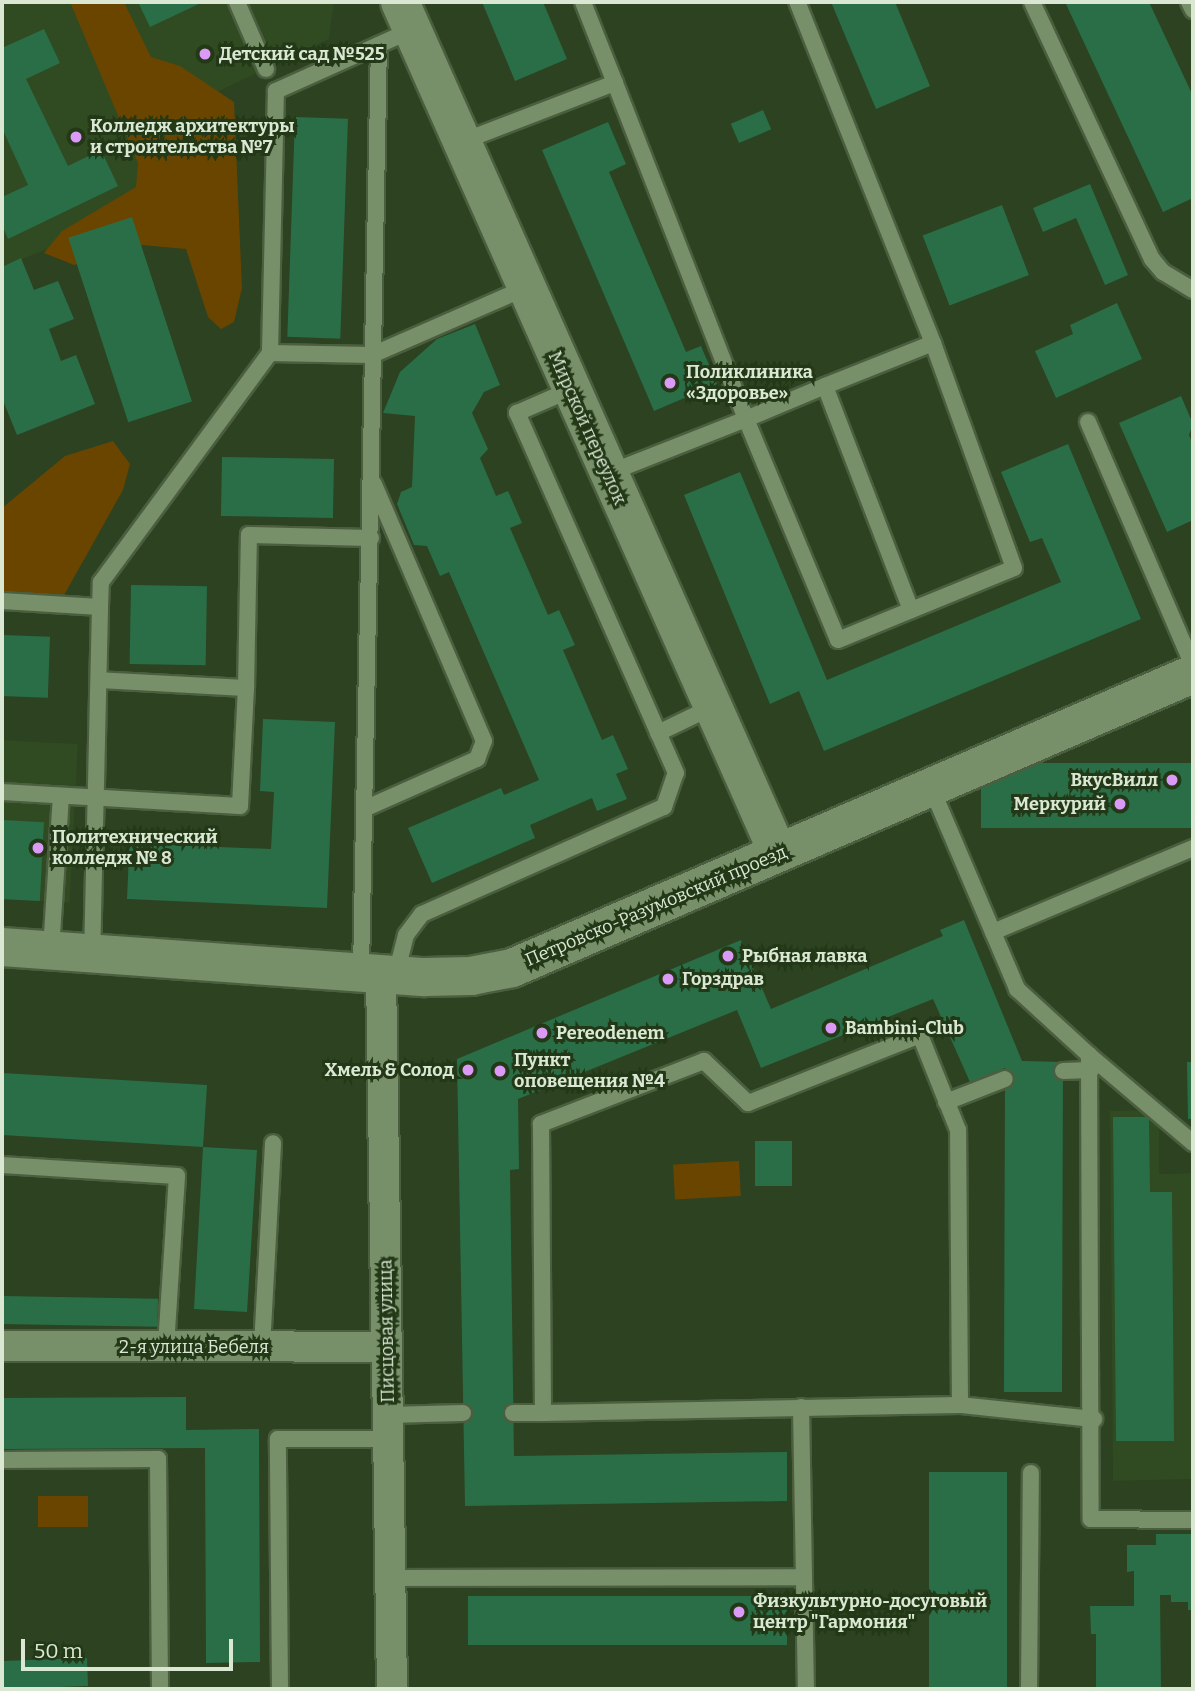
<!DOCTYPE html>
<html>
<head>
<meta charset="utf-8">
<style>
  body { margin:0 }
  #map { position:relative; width:1195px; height:1691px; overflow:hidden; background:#2c4220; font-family:Bitter,serif }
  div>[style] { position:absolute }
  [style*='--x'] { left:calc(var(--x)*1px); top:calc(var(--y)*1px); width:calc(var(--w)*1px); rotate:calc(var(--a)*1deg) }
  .built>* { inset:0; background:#304a21; transform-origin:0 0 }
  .green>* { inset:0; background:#694500; transform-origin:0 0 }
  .building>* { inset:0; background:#2a6e47; transform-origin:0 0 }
  .roads { filter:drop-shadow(2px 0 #4b5e3f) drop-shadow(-2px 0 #4b5e3f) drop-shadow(0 2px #4b5e3f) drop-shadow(0 -2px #4b5e3f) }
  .service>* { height:16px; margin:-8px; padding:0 8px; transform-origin:8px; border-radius:8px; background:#77906a }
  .minor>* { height:30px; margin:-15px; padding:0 15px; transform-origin:15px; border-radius:15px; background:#77906a }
  .tertiary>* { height:38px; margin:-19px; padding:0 19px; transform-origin:19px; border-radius:19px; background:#77906a }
  .dots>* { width:19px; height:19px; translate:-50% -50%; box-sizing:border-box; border:4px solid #223816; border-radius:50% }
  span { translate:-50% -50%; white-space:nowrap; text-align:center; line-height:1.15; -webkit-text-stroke:6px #223816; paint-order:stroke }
  .poi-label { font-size:18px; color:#dae8d3; font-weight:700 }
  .left { translate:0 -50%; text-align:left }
  .right { translate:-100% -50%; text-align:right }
  .street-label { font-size:18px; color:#dae8d3 }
  .frame { position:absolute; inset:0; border:4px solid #dae8d3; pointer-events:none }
  .scale { position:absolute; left:21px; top:1639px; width:212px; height:32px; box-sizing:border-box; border:4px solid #dae8d3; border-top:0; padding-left:9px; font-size:21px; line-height:24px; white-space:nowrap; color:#dae8d3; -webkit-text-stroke:5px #223816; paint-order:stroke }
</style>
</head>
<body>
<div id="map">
  <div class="built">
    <div style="clip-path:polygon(2px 2px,334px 2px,329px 39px,145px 126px,176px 198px,2px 267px)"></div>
    <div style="left:2px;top:740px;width:76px;height:159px;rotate:3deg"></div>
    <div style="clip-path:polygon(1159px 1110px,1159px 1174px,1193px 1173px,1193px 1479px,1113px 1481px,1110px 1111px)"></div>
  </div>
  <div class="green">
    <div style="clip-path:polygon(70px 2px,124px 2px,151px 57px,180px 66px,234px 102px,242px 288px,234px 322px,221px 329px,208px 317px,186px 249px,142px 245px,74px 265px,44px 253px,62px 231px,136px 187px,138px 163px)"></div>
    <div style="clip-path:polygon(113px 441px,130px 464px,123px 490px,63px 597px,2px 594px,2px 508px,65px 456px)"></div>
    <div style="left:739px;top:1161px;width:35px;height:66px;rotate:87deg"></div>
    <div style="left:38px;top:1496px;width:50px;height:31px"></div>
  </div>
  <div class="building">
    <div style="clip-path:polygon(138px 2px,203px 2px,150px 27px)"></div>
    <div style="clip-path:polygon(482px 2px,543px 2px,567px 59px,515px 81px)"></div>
    <div style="clip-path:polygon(831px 2px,895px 2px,930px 86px,876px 109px)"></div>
    <div style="clip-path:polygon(1072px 2px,1149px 2px,1193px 96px,1193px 198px,1163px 212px,1066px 4px)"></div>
    <div style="clip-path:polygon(44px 29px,60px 63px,26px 79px,68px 166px,101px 150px,118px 186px,8px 239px,2px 225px,2px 197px,28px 185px,2px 128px,2px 48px)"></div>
    <div style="left:763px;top:110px;width:21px;height:35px;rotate:67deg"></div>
    <div style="left:295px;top:117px;width:53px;height:220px;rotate:2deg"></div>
    <div style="clip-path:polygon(608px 122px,626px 164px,609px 172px,686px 352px,701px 346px,717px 384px,654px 411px,542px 150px)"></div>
    <div style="clip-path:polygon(1090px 184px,1128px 275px,1105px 285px,1076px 218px,1043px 232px,1033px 208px)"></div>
    <div style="left:1002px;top:205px;width:75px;height:85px;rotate:69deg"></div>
    <div style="left:132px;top:217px;width:194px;height:67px;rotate:72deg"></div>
    <div style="clip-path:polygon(21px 258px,34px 290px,58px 281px,74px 319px,49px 329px,61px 361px,76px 355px,95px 404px,17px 435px,2px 398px,2px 267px)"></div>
    <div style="clip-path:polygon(1117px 303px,1142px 359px,1056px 398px,1035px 351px,1073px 334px,1070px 325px)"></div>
    <div style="clip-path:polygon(475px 324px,500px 385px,484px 392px,472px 413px,488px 449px,480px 458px,496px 496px,508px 491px,522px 523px,510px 528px,548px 615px,559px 610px,575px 645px,563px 650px,602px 740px,613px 735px,628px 769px,616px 774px,627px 799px,597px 811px,592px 798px,530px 825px,535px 838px,432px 883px,408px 828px,501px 788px,504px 795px,539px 780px,449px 572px,440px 576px,427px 546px,414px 545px,397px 504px,401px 492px,412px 487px,415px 416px,383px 413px,400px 372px,437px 339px)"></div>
    <div style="clip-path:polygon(1181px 396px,1193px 424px,1189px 435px,1193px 445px,1193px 520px,1167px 532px,1119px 423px)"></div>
    <div style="clip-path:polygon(1068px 444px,1141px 619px,824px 751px,799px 691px,770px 704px,684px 495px,740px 472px,827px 680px,1061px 582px,1042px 538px,1030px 542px,1001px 472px)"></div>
    <div style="left:222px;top:457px;width:112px;height:59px;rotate:1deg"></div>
    <div style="left:131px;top:585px;width:76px;height:79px;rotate:1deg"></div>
    <div style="left:2px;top:635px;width:48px;height:61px;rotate:2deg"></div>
    <div style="clip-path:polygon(263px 719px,335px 722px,327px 908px,127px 899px,130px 831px,170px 832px,169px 845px,271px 849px,274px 792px,260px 791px)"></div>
    <div style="left:1193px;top:763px;width:65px;height:212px;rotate:90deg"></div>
    <div style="left:2px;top:820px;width:42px;height:79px;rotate:3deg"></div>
    <div style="clip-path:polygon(964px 920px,1022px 1061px,1063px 1062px,1062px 1392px,1004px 1392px,1005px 1068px,970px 1082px,933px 999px,761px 1068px,737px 1010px,518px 1099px,519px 1169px,510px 1170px,514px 1456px,787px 1452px,787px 1501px,465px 1506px,457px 1059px,741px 940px,771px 1009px,943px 936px,940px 930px)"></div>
    <div style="clip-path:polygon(1187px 1062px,1193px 1062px,1193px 1119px,1188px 1119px)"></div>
    <div style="clip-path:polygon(2px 1073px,207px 1085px,203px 1147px,257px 1150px,247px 1312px,194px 1309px,203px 1147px,2px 1135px)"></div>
    <div style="clip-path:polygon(1113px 1117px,1149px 1117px,1150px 1192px,1172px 1192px,1174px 1441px,1116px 1441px)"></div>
    <div style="left:755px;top:1141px;width:37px;height:45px"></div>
    <div style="left:2px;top:1296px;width:156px;height:28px;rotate:1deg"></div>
    <div style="clip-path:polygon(186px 1397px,186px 1430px,259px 1429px,260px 1662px,206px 1663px,205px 1448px,2px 1449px,2px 1398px)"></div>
    <div style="left:929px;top:1472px;width:78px;height:217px"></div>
    <div style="clip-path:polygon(1156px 1534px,1193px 1534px,1193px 1610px,1188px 1610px,1188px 1602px,1171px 1602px,1171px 1595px,1160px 1595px,1161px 1689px,1096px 1689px,1096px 1634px,1091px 1634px,1090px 1606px,1134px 1606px,1134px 1571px,1127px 1572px,1127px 1545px,1156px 1545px)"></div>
    <div style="left:787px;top:1596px;width:49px;height:319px;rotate:90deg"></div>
    <div style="left:87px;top:1658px;width:28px;height:85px;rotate:88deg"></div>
  </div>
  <div class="roads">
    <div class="service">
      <div style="--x:237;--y:2;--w:73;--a:66.6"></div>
      <div style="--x:1032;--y:2;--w:284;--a:65"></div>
      <div style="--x:1152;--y:259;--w:17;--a:50"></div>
      <div style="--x:1163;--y:272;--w:35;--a:31"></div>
      <div style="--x:1189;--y:2;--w:9;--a:63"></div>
      <div style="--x:615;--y:83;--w:361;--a:68.7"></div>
      <div style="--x:746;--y:419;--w:86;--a:-22.7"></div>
      <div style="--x:825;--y:386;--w:240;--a:69"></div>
      <div style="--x:461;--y:142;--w:165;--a:-21"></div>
      <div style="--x:615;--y:83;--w:87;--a:-111.6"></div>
      <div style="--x:270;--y:353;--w:102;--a:1.1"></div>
      <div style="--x:372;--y:355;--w:167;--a:-23.6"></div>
      <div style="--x:825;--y:386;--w:116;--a:-21.7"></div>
      <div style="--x:1088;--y:422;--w:266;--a:66.7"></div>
      <div style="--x:609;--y:473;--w:147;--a:-21.5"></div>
      <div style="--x:746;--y:419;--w:239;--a:67.4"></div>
      <div style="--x:838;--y:640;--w:190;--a:-22.2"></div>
      <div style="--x:1014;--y:568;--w:239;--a:-109.8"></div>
      <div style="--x:933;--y:343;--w:367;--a:-111.7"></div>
      <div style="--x:2;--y:601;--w:98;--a:3.5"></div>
      <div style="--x:100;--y:607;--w:345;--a:91.3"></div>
      <div style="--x:100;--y:607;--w:25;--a:-88"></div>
      <div style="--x:101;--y:582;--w:285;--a:-53.6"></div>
      <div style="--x:270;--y:353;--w:262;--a:-88.7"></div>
      <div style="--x:276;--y:91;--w:149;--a:-24.2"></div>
      <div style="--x:246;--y:688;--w:153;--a:-88.9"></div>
      <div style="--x:249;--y:535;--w:122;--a:1.4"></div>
      <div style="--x:658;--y:733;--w:60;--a:-25.7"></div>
      <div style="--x:931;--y:787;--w:220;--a:66.9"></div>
      <div style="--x:1017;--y:989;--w:98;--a:42.5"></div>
      <div style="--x:1089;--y:1055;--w:464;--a:89.8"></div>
      <div style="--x:1091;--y:1519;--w:102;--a:0.6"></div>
      <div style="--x:2;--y:792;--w:238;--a:3.4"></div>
      <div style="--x:240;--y:806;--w:118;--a:-87.1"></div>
      <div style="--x:246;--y:688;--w:147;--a:-176.9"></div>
      <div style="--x:364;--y:809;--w:124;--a:-23.9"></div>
      <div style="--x:477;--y:759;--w:19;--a:-69"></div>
      <div style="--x:484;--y:741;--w:280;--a:-113.2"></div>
      <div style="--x:993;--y:932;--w:217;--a:-22.8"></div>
      <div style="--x:51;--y:950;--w:154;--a:-86.3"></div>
      <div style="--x:361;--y:971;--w:926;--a:-88.89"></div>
      <div style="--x:396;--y:974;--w:40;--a:-75.6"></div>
      <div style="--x:406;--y:935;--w:26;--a:-53"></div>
      <div style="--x:422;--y:914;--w:265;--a:-23.9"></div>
      <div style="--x:664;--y:807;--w:36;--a:-71"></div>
      <div style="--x:676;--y:773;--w:394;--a:-113.8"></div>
      <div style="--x:517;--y:413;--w:58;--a:-23.5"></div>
      <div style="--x:1089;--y:1055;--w:136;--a:40.2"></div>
      <div style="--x:1063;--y:1071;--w:28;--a:-2"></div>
      <div style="--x:946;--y:1102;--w:63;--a:-21.3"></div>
      <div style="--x:2;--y:1165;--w:175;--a:3.6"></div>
      <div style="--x:177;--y:1176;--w:171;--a:93.7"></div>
      <div style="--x:262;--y:1347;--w:204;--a:-86.9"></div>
      <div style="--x:960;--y:1405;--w:135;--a:6"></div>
      <div style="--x:801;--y:1407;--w:282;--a:89"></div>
      <div style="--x:513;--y:1413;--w:30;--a:0"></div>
      <div style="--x:543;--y:1413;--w:417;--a:-1.1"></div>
      <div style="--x:960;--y:1405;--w:275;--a:-90.4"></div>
      <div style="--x:958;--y:1130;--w:102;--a:-111.8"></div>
      <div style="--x:920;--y:1035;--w:185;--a:158.4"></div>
      <div style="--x:748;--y:1103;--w:61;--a:-136.3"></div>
      <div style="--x:704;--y:1061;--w:175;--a:158.9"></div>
      <div style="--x:541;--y:1124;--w:289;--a:89.6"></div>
      <div style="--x:388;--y:1415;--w:75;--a:-1.5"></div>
      <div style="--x:2;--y:1460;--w:156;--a:-0.4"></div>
      <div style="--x:158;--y:1459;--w:230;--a:89.5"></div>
      <div style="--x:390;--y:1578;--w:414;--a:-0.1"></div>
      <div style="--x:280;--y:1689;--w:250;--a:-90.5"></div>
      <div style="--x:278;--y:1439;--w:111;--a:0"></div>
      <div style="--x:1029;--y:1689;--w:216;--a:-89.5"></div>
    </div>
    <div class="minor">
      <div style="--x:381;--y:973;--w:716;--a:89.12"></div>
      <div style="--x:2;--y:1346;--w:385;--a:0.1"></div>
    </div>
    <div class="tertiary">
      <div style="--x:400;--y:2;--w:931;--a:66.05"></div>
      <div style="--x:2;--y:947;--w:424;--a:4.1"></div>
      <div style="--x:425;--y:977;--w:46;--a:-1.2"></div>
      <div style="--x:471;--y:976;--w:42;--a:-11"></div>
      <div style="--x:512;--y:968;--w:742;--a:-23.35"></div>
    </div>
  </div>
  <div class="dots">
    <div style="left:205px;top:54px;background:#da9af6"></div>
    <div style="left:76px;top:137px;background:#da9af6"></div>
    <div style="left:670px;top:383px;background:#da9af6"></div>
    <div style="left:1172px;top:780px;background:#da9af6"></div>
    <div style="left:1120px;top:804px;background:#da9af6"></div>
    <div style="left:38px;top:848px;background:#da9af6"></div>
    <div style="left:728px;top:956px;background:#da9af6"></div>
    <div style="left:668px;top:979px;background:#da9af6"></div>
    <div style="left:831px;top:1028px;background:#da9af6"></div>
    <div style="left:542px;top:1033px;background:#da9af6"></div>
    <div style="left:468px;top:1070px;background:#da9af6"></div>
    <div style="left:500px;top:1071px;background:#da9af6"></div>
    <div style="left:739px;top:1612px;background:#da9af6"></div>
  </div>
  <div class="poi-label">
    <span class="left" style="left:219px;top:54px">Детский сад №525</span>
    <span class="left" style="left:90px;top:137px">Колледж архитектуры<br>и строительства №7</span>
    <span class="left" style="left:686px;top:383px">Поликлиника<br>«Здоровье»</span>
    <span class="right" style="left:1158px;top:780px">ВкусВилл</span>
    <span class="right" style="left:1106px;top:804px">Меркурий</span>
    <span class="left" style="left:52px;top:848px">Политехнический<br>колледж № 8</span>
    <span class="left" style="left:742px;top:956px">Рыбная лавка</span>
    <span class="left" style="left:682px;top:979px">Горздрав</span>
    <span class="left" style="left:845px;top:1028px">Bambini-Club</span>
    <span class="left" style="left:556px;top:1033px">Pereodenem</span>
    <span class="left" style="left:514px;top:1071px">Пункт<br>оповещения №4</span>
    <span class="right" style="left:454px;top:1070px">Хмель &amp; Солод</span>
    <span class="left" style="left:753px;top:1612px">Физкультурно-досуговый<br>центр "Гармония"</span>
  </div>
  <div class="street-label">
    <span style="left:587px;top:428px;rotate:66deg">Мирской переулок</span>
    <span style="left:656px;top:906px;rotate:-23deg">Петровско-Разумовский проезд</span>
    <span style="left:387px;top:1331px;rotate:-91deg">Писцовая улица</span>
    <span style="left:194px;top:1347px">2-я улица Бебеля</span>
  </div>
  <div class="frame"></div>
  <div class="scale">50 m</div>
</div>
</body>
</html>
